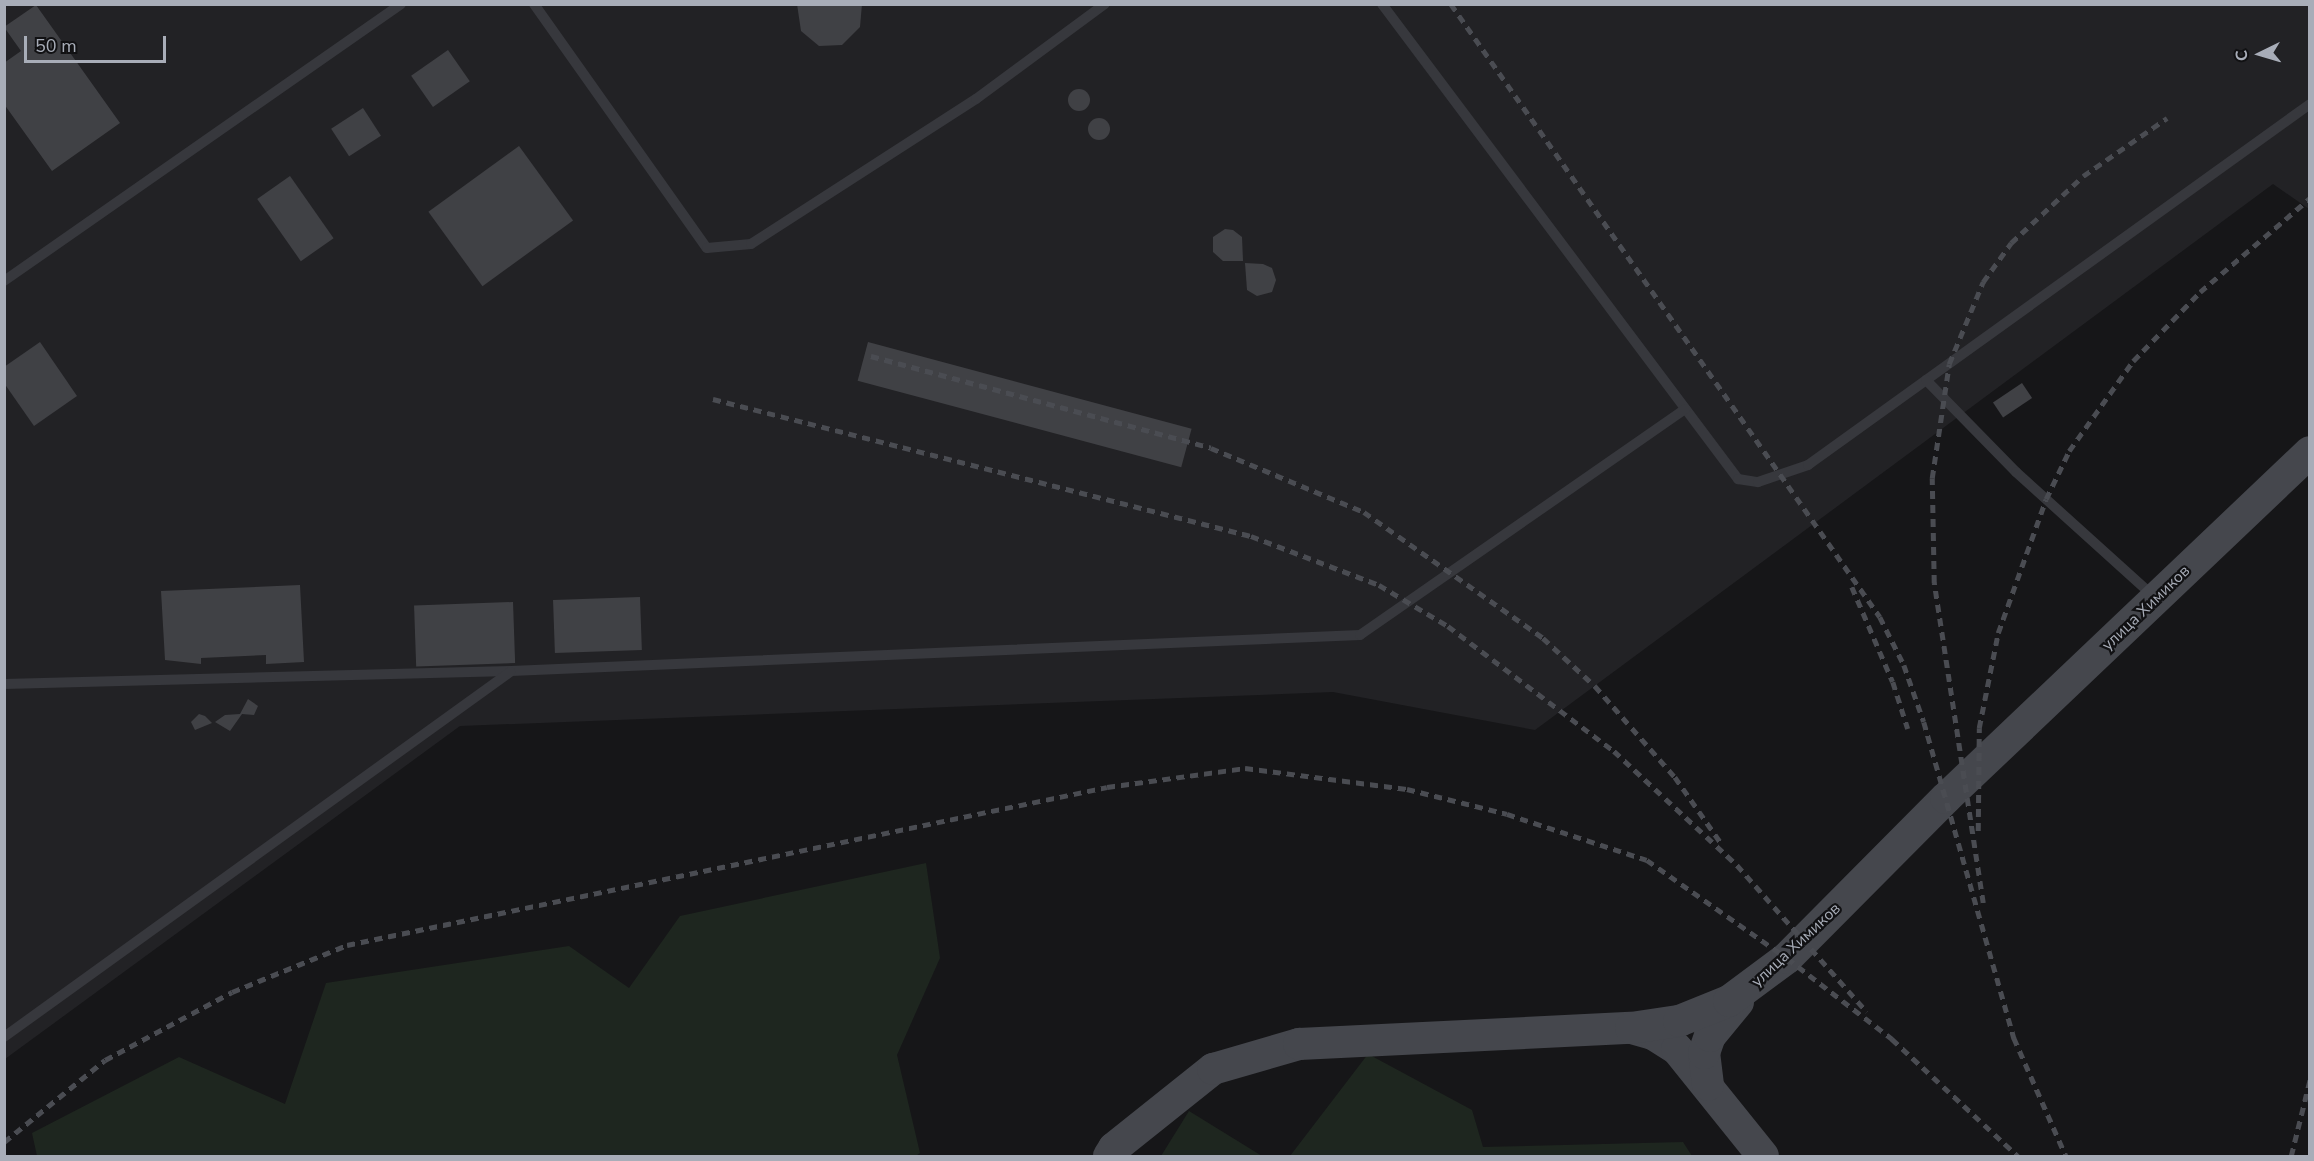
<!DOCTYPE html>
<html>
<head>
<meta charset="utf-8">
<style>
  body { margin:0 }
  #map { position:relative; width:2314px; height:1161px; overflow:hidden; background:#161618; font-family:"Nunito Sans",sans-serif }
  div>[style] { position:absolute }
  [style*='--x'] { left:calc(var(--x)*1px); top:calc(var(--y)*1px); width:calc(var(--w)*1px); rotate:calc(var(--a)*1deg) }
  .built>* { inset:0; background:#222225 }
  .green>* { inset:0; background:#1e261f }
  .building>* { inset:0; background:#404145; transform-origin:0 0 }
  .round { border-radius:50% }
  .lane>* { height:10px; margin:-5px; padding:0 5px; transform-origin:5px; border-radius:5px; background:#37383d }
  .secondary>* { height:32px; margin:-16px; padding:0 16px; transform-origin:16px; border-radius:16px; background:#45474d }
  .rail>* { height:4.5px; margin-top:-2.25px; transform-origin:0; background:repeating-linear-gradient(90deg,#4a4c52 0 8px,transparent 0 14px) }
  span { translate:-50% -50%; white-space:nowrap; text-align:center; line-height:1.15; -webkit-text-stroke:4.5px #111113; paint-order:stroke }
  .street-label { font-size:16px; color:#a8adb8 }
  .frame { position:absolute; inset:0; border:6px solid #a8adb8; pointer-events:none }
  .north { position:absolute; left:2230px; top:24px; width:60px; height:60px; -webkit-text-stroke:4px #111113; paint-order:stroke; rotate:265deg; font-size:16px; font-weight:700; line-height:24px; text-align:center; color:#a8adb8 }
  .north::after { content:''; display:block; margin:auto; width:21px; height:27px; background:#a8adb8; clip-path:polygon(50% 0,100% 100%,50% 72%,0 100%) }
  .scale { position:absolute; left:24px; top:36px; width:142px; height:27px; box-sizing:border-box; border:3px solid #a8adb8; border-top:0; padding-left:8px; font-size:18px; line-height:21px; white-space:nowrap; color:#a8adb8; -webkit-text-stroke:4px #111113; paint-order:stroke }
</style>
</head>
<body>
<div id="map">
  <div class="built">
    <div style="clip-path:polygon(5px 5px,2309px 5px,2309px 209px,2273px 184px,1535px 730px,1333px 692px,460px 726px,5px 1059px)"></div>
  </div>
  <div class="green">
    <div style="clip-path:polygon(926px 863px,940px 958px,897px 1055px,920px 1153px,916px 1156px,37px 1156px,32px 1133px,179px 1057px,285px 1104px,326px 983px,569px 946px,629px 988px,680px 916px)"></div>
    <div style="clip-path:polygon(1368px 1054px,1472px 1110px,1483px 1147px,1683px 1142px,1692px 1156px,1290px 1156px)"></div>
    <div style="clip-path:polygon(1189px 1111px,1262px 1156px,1161px 1156px)"></div>
  </div>
  <div class="building">
    <div style="clip-path:polygon(797px 4px,862px 4px,860px 27px,842px 45px,819px 46px,801px 31px)"></div>
    <div style="clip-path:polygon(36px 5px,120px 123px,52px 171px,4px 104px,4px 63px,21px 51px,4px 27px)"></div>
    <div style="left:448px;top:50px;width:38px;height:45px;rotate:55deg"></div>
    <div class="round" style="left:1068px;top:89px;width:22px;height:22px"></div>
    <div style="left:363px;top:108px;width:33px;height:38px;rotate:57deg"></div>
    <div class="round" style="left:1088px;top:118px;width:22px;height:22px"></div>
    <div style="left:519px;top:146px;width:92px;height:112px;rotate:54deg"></div>
    <div style="left:290px;top:176px;width:76px;height:40px;rotate:55deg"></div>
    <div style="clip-path:polygon(1225px 229px,1233px 230px,1242px 237px,1243px 261px,1223px 261px,1213px 252px,1213px 237px)"></div>
    <div style="clip-path:polygon(1245px 263px,1263px 264px,1272px 268px,1276px 280px,1272px 292px,1257px 296px,1247px 290px)"></div>
    <div style="clip-path:polygon(40px 342px,77px 396px,34px 426px,4px 383px,4px 367px)"></div>
    <div style="left:868px;top:342px;width:335px;height:40px;rotate:15deg"></div>
    <div style="left:2022px;top:383px;width:18px;height:35px;rotate:56deg"></div>
    <div style="clip-path:polygon(300px 585px,304px 662px,266px 664px,266px 655px,201px 658px,201px 664px,165px 660px,161px 591px)"></div>
    <div style="left:640px;top:597px;width:53px;height:87px;rotate:88deg"></div>
    <div style="left:513px;top:602px;width:61px;height:99px;rotate:88deg"></div>
    <div style="clip-path:polygon(248px 699px,258px 706px,254px 715px,242px 714px,230px 731px,215px 722px,225px 715px,240px 714px)"></div>
    <div style="clip-path:polygon(199px 714px,205px 716px,212px 723px,195px 730px,191px 722px)"></div>
  </div>
  <div class="lane">
    <div style="--x:534;--y:4;--w:299;--a:54.7"></div>
    <div style="--x:707;--y:248;--w:44;--a:-5.2"></div>
    <div style="--x:751;--y:244;--w:268;--a:-32.8"></div>
    <div style="--x:976;--y:99;--w:160;--a:-36.4"></div>
    <div style="--x:1382;--y:4;--w:594;--a:53.15"></div>
    <div style="--x:1738;--y:479;--w:20;--a:9"></div>
    <div style="--x:1758;--y:482;--w:53;--a:-18.8"></div>
    <div style="--x:1808;--y:465;--w:618;--a:-35.72"></div>
    <div style="--x:4;--y:281;--w:484;--a:-34.9"></div>
    <div style="--x:1926;--y:380;--w:129;--a:45.6"></div>
    <div style="--x:2016;--y:472;--w:185;--a:42.1"></div>
    <div style="--x:4;--y:684;--w:507;--a:-1.47"></div>
    <div style="--x:511;--y:671;--w:850;--a:-2.43"></div>
    <div style="--x:1360;--y:635;--w:396;--a:-34.8"></div>
    <div style="--x:4;--y:1037;--w:624;--a:-35.8"></div>
  </div>
  <div class="secondary">
    <div style="--x:1632;--y:1028;--w:22;--a:16"></div>
    <div style="--x:1653;--y:1034;--w:28;--a:32"></div>
    <div style="--x:1677;--y:1049;--w:137;--a:51.2"></div>
    <div style="--x:1708;--y:1085;--w:32;--a:-97"></div>
    <div style="--x:1704;--y:1053;--w:18;--a:-71"></div>
    <div style="--x:1710;--y:1036;--w:44;--a:-50.5"></div>
    <div style="--x:1109;--y:1156;--w:9;--a:-58"></div>
    <div style="--x:1114;--y:1148;--w:127;--a:-38.6"></div>
    <div style="--x:1213;--y:1069;--w:90;--a:-16.2"></div>
    <div style="--x:1299;--y:1044;--w:332;--a:-2.8"></div>
    <div style="--x:1631;--y:1028;--w:49;--a:-8.3"></div>
    <div style="--x:1679;--y:1021;--w:54;--a:-21.8"></div>
    <div style="--x:1729;--y:1001;--w:72;--a:-36.6"></div>
    <div style="--x:1787;--y:958;--w:226;--a:-45.2"></div>
    <div style="--x:1946;--y:798;--w:502;--a:-43.55"></div>
  </div>
  <div class="rail">
    <div style="--x:1451;--y:4;--w:748;--a:55.01"></div>
    <div style="--x:1880;--y:617;--w:54;--a:63.4"></div>
    <div style="--x:1904;--y:665;--w:60;--a:70.7"></div>
    <div style="--x:1924;--y:722;--w:329;--a:74.1"></div>
    <div style="--x:2014;--y:1038;--w:129;--a:66.2"></div>
    <div style="--x:871;--y:356;--w:352;--a:15.1"></div>
    <div style="--x:1211;--y:448;--w:166;--a:22.7"></div>
    <div style="--x:1364;--y:512;--w:219;--a:35.1"></div>
    <div style="--x:1543;--y:638;--w:71;--a:42.7"></div>
    <div style="--x:1595;--y:686;--w:121;--a:48.7"></div>
    <div style="--x:1675;--y:777;--w:80;--a:55.1"></div>
    <div style="--x:713;--y:399;--w:555;--a:14.29"></div>
    <div style="--x:1251;--y:536;--w:137;--a:20.9"></div>
    <div style="--x:1379;--y:585;--w:80;--a:30.7"></div>
    <div style="--x:1448;--y:626;--w:208;--a:37"></div>
    <div style="--x:1614;--y:751;--w:168;--a:42.8"></div>
    <div style="--x:1737;--y:865;--w:196;--a:48.5"></div>
    <div style="--x:1852;--y:587;--w:103;--a:66.7"></div>
    <div style="--x:1893;--y:682;--w:49;--a:72.3"></div>
    <div style="--x:1978;--y:831;--w:103;--a:-89.4"></div>
    <div style="--x:1979;--y:728;--w:97;--a:-78.7"></div>
    <div style="--x:1998;--y:633;--w:142;--a:-70.3"></div>
    <div style="--x:2046;--y:499;--w:53;--a:-64.4"></div>
    <div style="--x:2069;--y:451;--w:110;--a:-54.6"></div>
    <div style="--x:2133;--y:361;--w:96;--a:-45.8"></div>
    <div style="--x:2200;--y:292;--w:145;--a:-40.5"></div>
    <div style="--x:1983;--y:903;--w:324;--a:-98.7"></div>
    <div style="--x:1934;--y:583;--w:105;--a:-91.1"></div>
    <div style="--x:1932;--y:478;--w:115;--a:-81.5"></div>
    <div style="--x:1949;--y:364;--w:89;--a:-67.5"></div>
    <div style="--x:1983;--y:282;--w:48;--a:-54.3"></div>
    <div style="--x:2011;--y:243;--w:98;--a:-42.9"></div>
    <div style="--x:2083;--y:176;--w:102;--a:-34.6"></div>
    <div style="--x:4;--y:1142;--w:130;--a:-39.1"></div>
    <div style="--x:105;--y:1060;--w:144;--a:-28.2"></div>
    <div style="--x:232;--y:992;--w:124;--a:-22.2"></div>
    <div style="--x:347;--y:945;--w:776;--a:-11.74"></div>
    <div style="--x:1107;--y:787;--w:139;--a:-7.8"></div>
    <div style="--x:1245;--y:768;--w:163;--a:7.4"></div>
    <div style="--x:1407;--y:789;--w:103;--a:14"></div>
    <div style="--x:1507;--y:814;--w:147;--a:18.2"></div>
    <div style="--x:1647;--y:860;--w:171;--a:35"></div>
    <div style="--x:1787;--y:958;--w:133;--a:37.6"></div>
    <div style="--x:1892;--y:1039;--w:172;--a:42.9"></div>
    <div style="--x:2291;--y:1156;--w:79;--a:-76.1"></div>
  </div>
  <div class="street-label">
    <span style="left:2146px;top:608px;rotate:-44deg">улица Химиков</span>
    <span style="left:1796px;top:945px;rotate:-43deg">улица Химиков</span>
  </div>
  <div class="frame"></div>
  <div class="north">С</div>
  <div class="scale">50 m</div>
</div>
</body>
</html>
